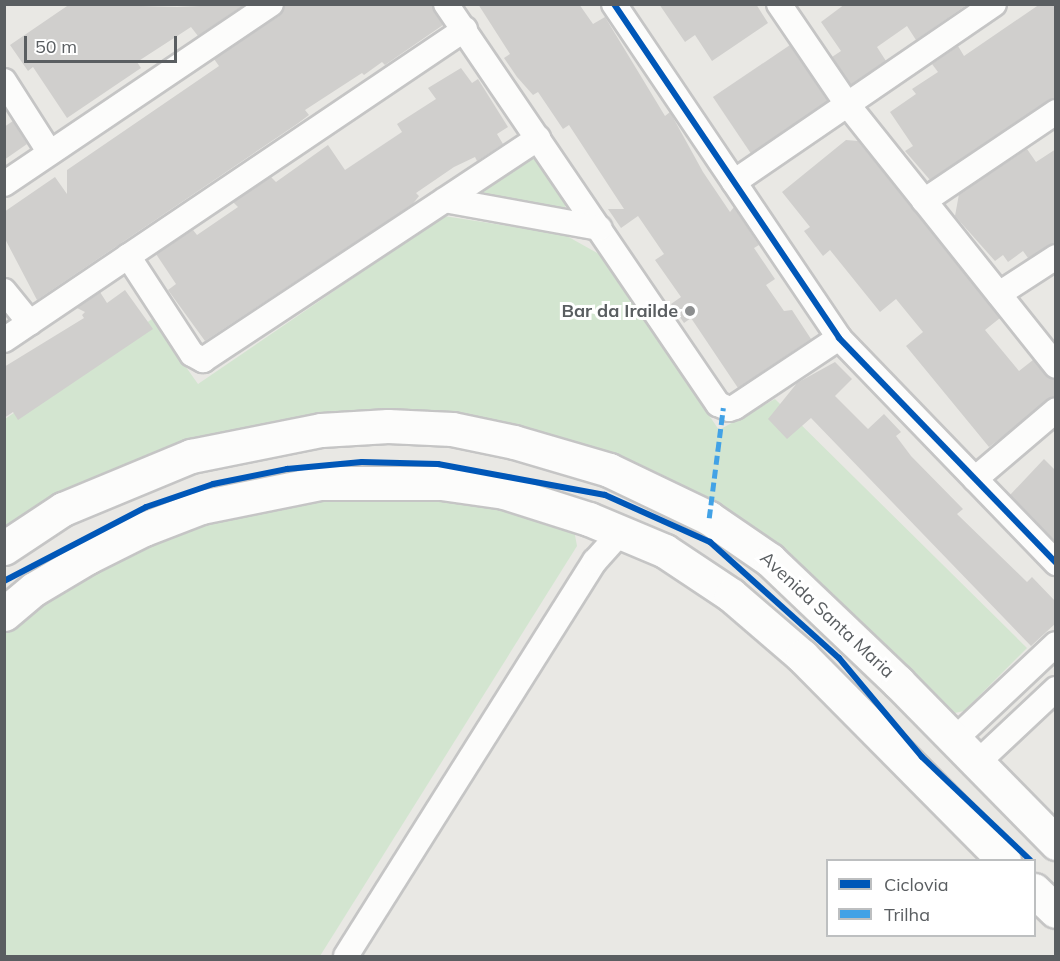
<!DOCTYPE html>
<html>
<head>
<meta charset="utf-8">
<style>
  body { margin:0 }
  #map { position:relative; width:1060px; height:961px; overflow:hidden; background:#e9e8e4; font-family:Mulish,sans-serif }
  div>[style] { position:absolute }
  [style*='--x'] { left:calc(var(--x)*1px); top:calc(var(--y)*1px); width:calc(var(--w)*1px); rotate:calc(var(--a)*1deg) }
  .green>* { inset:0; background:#d3e5d0 }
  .building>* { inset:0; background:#d0cfcd; transform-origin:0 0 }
  .roads { filter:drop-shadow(2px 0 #c5c5c5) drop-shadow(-2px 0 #c5c5c5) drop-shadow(0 2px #c5c5c5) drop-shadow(0 -2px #c5c5c5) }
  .minor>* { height:24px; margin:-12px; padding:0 12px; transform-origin:12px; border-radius:12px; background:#fcfcfb }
  .secondary>* { height:33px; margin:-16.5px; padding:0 16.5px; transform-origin:16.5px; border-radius:16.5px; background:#fcfcfb }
  .quiet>* { height:4.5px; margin-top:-2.25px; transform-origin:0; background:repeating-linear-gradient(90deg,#42a2e6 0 9px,transparent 0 13.5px) }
  .cycleway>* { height:6px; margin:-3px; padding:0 3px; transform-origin:3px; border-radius:3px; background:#0057b8 }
  .dots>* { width:16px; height:16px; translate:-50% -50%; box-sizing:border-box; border:3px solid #fff; border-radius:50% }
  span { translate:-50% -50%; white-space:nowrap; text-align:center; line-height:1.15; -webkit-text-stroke:6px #fff; paint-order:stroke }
  .poi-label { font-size:18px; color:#5a5e61; font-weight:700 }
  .right { translate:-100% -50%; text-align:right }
  .street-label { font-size:18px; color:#5a5e61 }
  .frame { position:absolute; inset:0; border:6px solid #5a5e61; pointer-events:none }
  .legend { position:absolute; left:826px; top:859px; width:210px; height:78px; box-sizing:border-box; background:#fff; border:2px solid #bdbfc0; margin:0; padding:8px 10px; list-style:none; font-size:18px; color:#5a5e61 }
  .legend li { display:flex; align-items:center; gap:12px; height:30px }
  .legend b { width:30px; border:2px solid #bdbfc0 }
  .scale { position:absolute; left:24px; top:36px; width:153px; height:27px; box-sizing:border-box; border:3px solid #5a5e61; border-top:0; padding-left:8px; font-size:18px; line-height:21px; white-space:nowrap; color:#5a5e61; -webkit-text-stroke:4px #fff; paint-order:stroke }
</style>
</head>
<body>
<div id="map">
  <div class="green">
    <div style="clip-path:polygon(526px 157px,537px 160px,567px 203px,564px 209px,481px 193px,479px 188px)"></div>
    <div style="clip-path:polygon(444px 216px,565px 235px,599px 254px,719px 430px,775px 399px,1027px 648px,964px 711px,950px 714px,727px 516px,359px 412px,278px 420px,203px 439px,5px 532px,5px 419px,152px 319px,198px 384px)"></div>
    <div style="clip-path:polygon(322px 492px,502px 500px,574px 530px,577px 546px,320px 956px,5px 956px,5px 632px,19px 616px,147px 538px)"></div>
  </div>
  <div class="building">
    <div style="clip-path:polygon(70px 4px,177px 7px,245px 4px,198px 36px,191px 27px,137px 62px,141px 68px,67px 118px,33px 67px,28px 71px,10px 45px)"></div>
    <div style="clip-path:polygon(285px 4px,432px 4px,443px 25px,385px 65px,382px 62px,364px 75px,362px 73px,305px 110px,309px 115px,297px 124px,37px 300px,4px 237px,4px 212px,55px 177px,67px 194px,67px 170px,219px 66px,214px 59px,279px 16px)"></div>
    <div style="clip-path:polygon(478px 4px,579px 4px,593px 24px,605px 17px,665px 116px,670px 112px,703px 172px,730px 212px,734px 207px,759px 245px,754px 248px,775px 279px,766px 285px,784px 311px,792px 310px,811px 339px,738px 388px,691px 318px,684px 323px,671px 304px,681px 297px,655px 260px,664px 254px,638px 216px,621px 228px,608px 209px,624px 209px,569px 125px,563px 129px,538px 92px,533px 95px,517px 77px,504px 58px,510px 54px)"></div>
    <div style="clip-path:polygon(659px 4px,756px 4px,768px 23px,712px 61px,695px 35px,685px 42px)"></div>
    <div style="clip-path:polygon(845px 4px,968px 4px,916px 40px,907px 26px,877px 47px,886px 61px,851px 85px,832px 57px,841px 51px,821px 22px)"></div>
    <div style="clip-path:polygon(1040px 4px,1056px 4px,1056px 98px,930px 180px,905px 151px,913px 146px,890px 112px,916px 94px,912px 89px,938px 72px,932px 64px,958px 46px,964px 56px)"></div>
    <div style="left:790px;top:45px;width:68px;height:93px;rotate:56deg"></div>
    <div style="clip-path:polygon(461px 68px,472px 83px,478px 79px,508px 127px,497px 134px,503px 144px,477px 161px,475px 157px,454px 167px,416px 193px,419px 196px,412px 205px,205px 341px,168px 290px,176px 284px,156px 254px,193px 230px,197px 235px,238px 207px,233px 202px,271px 177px,276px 182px,328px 145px,345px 170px,402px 132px,397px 124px,436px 99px,428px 88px)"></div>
    <div style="clip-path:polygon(13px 121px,27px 144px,4px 160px,4px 127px)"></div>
    <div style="clip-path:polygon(846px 140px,858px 141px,1000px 318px,985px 330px,1019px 371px,1033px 360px,1056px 382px,1056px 396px,989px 447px,906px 346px,923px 332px,896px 299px,880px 312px,830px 250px,823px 256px,804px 231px,810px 227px,782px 192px)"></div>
    <div style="clip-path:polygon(1027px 149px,1036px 162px,1056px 149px,1056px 243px,1028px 258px,1023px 251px,1008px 262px,1003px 255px,995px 261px,955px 216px,959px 194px)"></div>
    <div style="clip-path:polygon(125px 290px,153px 329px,18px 420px,13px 412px,4px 418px,4px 367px,84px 318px,82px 315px,85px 312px,77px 308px,100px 292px,107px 303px)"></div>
    <div style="clip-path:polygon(835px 362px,852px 379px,835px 396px,868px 429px,884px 414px,901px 432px,896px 436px,911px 456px,963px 509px,957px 514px,1027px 582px,1032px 577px,1056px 602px,1056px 623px,1031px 646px,811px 418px,787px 439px,768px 419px,797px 383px)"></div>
    <div style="clip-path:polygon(1044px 459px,1056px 471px,1056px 542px,1010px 495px)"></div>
  </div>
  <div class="roads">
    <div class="minor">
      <div style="--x:446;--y:4;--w:484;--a:55.8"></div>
      <div style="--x:718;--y:404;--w:12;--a:24"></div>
      <div style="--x:729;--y:409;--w:6;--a:-18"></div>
      <div style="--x:735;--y:407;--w:125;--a:-33.6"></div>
      <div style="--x:614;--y:4;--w:403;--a:56"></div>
      <div style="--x:839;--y:338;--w:313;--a:46"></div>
      <div style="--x:779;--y:4;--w:121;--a:55.8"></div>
      <div style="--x:847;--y:104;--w:335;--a:51.4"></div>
      <div style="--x:4;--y:81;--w:85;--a:57.4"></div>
      <div style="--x:734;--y:182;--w:315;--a:-34.4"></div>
      <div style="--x:4;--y:184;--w:322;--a:-34"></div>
      <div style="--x:445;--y:200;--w:157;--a:10.3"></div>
      <div style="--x:924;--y:201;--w:159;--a:-34"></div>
      <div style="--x:128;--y:256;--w:117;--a:56.9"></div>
      <div style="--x:192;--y:354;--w:13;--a:29"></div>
      <div style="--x:203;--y:360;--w:402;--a:-33.5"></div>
      <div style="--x:4;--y:291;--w:41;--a:50.9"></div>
      <div style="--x:999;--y:294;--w:68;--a:-33"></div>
      <div style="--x:4;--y:340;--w:556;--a:-34"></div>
      <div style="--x:975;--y:479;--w:106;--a:-40.4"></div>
      <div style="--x:953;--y:741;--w:141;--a:-43.3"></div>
      <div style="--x:975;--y:765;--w:111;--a:-43.2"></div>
      <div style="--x:346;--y:956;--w:467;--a:-57.8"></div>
      <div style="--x:595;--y:561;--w:36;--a:-48"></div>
    </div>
    <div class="secondary">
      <div style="--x:4;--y:548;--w:71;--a:-33.5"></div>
      <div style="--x:63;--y:509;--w:139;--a:-22.5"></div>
      <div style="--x:191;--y:456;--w:133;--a:-11.3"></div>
      <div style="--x:321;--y:430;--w:67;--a:-3.4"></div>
      <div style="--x:388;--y:426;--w:64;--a:2.7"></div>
      <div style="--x:452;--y:429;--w:63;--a:11.8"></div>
      <div style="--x:514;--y:442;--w:99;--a:16.4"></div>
      <div style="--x:609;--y:470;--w:111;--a:25.6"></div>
      <div style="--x:709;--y:518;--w:74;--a:34.5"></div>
      <div style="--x:770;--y:560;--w:177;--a:43.6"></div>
      <div style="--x:898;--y:682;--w:226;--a:45.5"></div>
      <div style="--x:4;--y:614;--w:39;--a:-40"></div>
      <div style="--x:34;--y:589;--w:63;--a:-30.7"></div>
      <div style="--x:88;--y:557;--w:63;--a:-26.6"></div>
      <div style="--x:144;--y:529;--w:61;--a:-21.1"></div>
      <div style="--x:201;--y:507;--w:121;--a:-11.4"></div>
      <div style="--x:320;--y:483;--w:121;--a:0"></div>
      <div style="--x:441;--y:483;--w:64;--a:8.1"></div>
      <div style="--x:504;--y:492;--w:89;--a:17.6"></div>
      <div style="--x:589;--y:519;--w:82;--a:22.8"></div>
      <div style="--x:665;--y:551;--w:79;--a:33.7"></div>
      <div style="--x:731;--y:595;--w:94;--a:40.7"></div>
      <div style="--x:802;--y:656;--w:287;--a:45.3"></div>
      <div style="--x:1034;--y:890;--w:30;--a:44"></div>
    </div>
  </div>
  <div class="quiet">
    <div style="--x:709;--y:518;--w:111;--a:-82.7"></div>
  </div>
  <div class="cycleway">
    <div style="--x:614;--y:4;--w:403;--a:56"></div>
    <div style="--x:839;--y:338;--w:313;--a:46"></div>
    <div style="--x:4;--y:581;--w:160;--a:-27.5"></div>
    <div style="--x:146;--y:507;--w:71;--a:-18.9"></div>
    <div style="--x:213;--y:484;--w:76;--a:-11.5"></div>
    <div style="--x:287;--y:469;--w:75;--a:-5.3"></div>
    <div style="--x:362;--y:462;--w:76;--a:1.5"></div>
    <div style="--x:438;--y:464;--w:170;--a:10.5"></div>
    <div style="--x:605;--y:495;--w:115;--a:24.1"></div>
    <div style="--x:710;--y:542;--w:173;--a:42"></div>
    <div style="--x:839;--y:658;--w:129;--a:50"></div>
    <div style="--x:922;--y:757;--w:149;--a:43.6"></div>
  </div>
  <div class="dots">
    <div style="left:690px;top:311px;background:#8c8e8f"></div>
  </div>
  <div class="poi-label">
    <span class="right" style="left:678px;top:311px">Bar da Irailde</span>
  </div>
  <div class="street-label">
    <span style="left:827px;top:615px;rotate:43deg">Avenida Santa Maria</span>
  </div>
  <div class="frame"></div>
  <ul class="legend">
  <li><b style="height:8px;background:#0057b8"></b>Ciclovia</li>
  <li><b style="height:8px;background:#42a2e6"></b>Trilha</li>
  </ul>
  <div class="scale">50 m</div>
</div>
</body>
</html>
